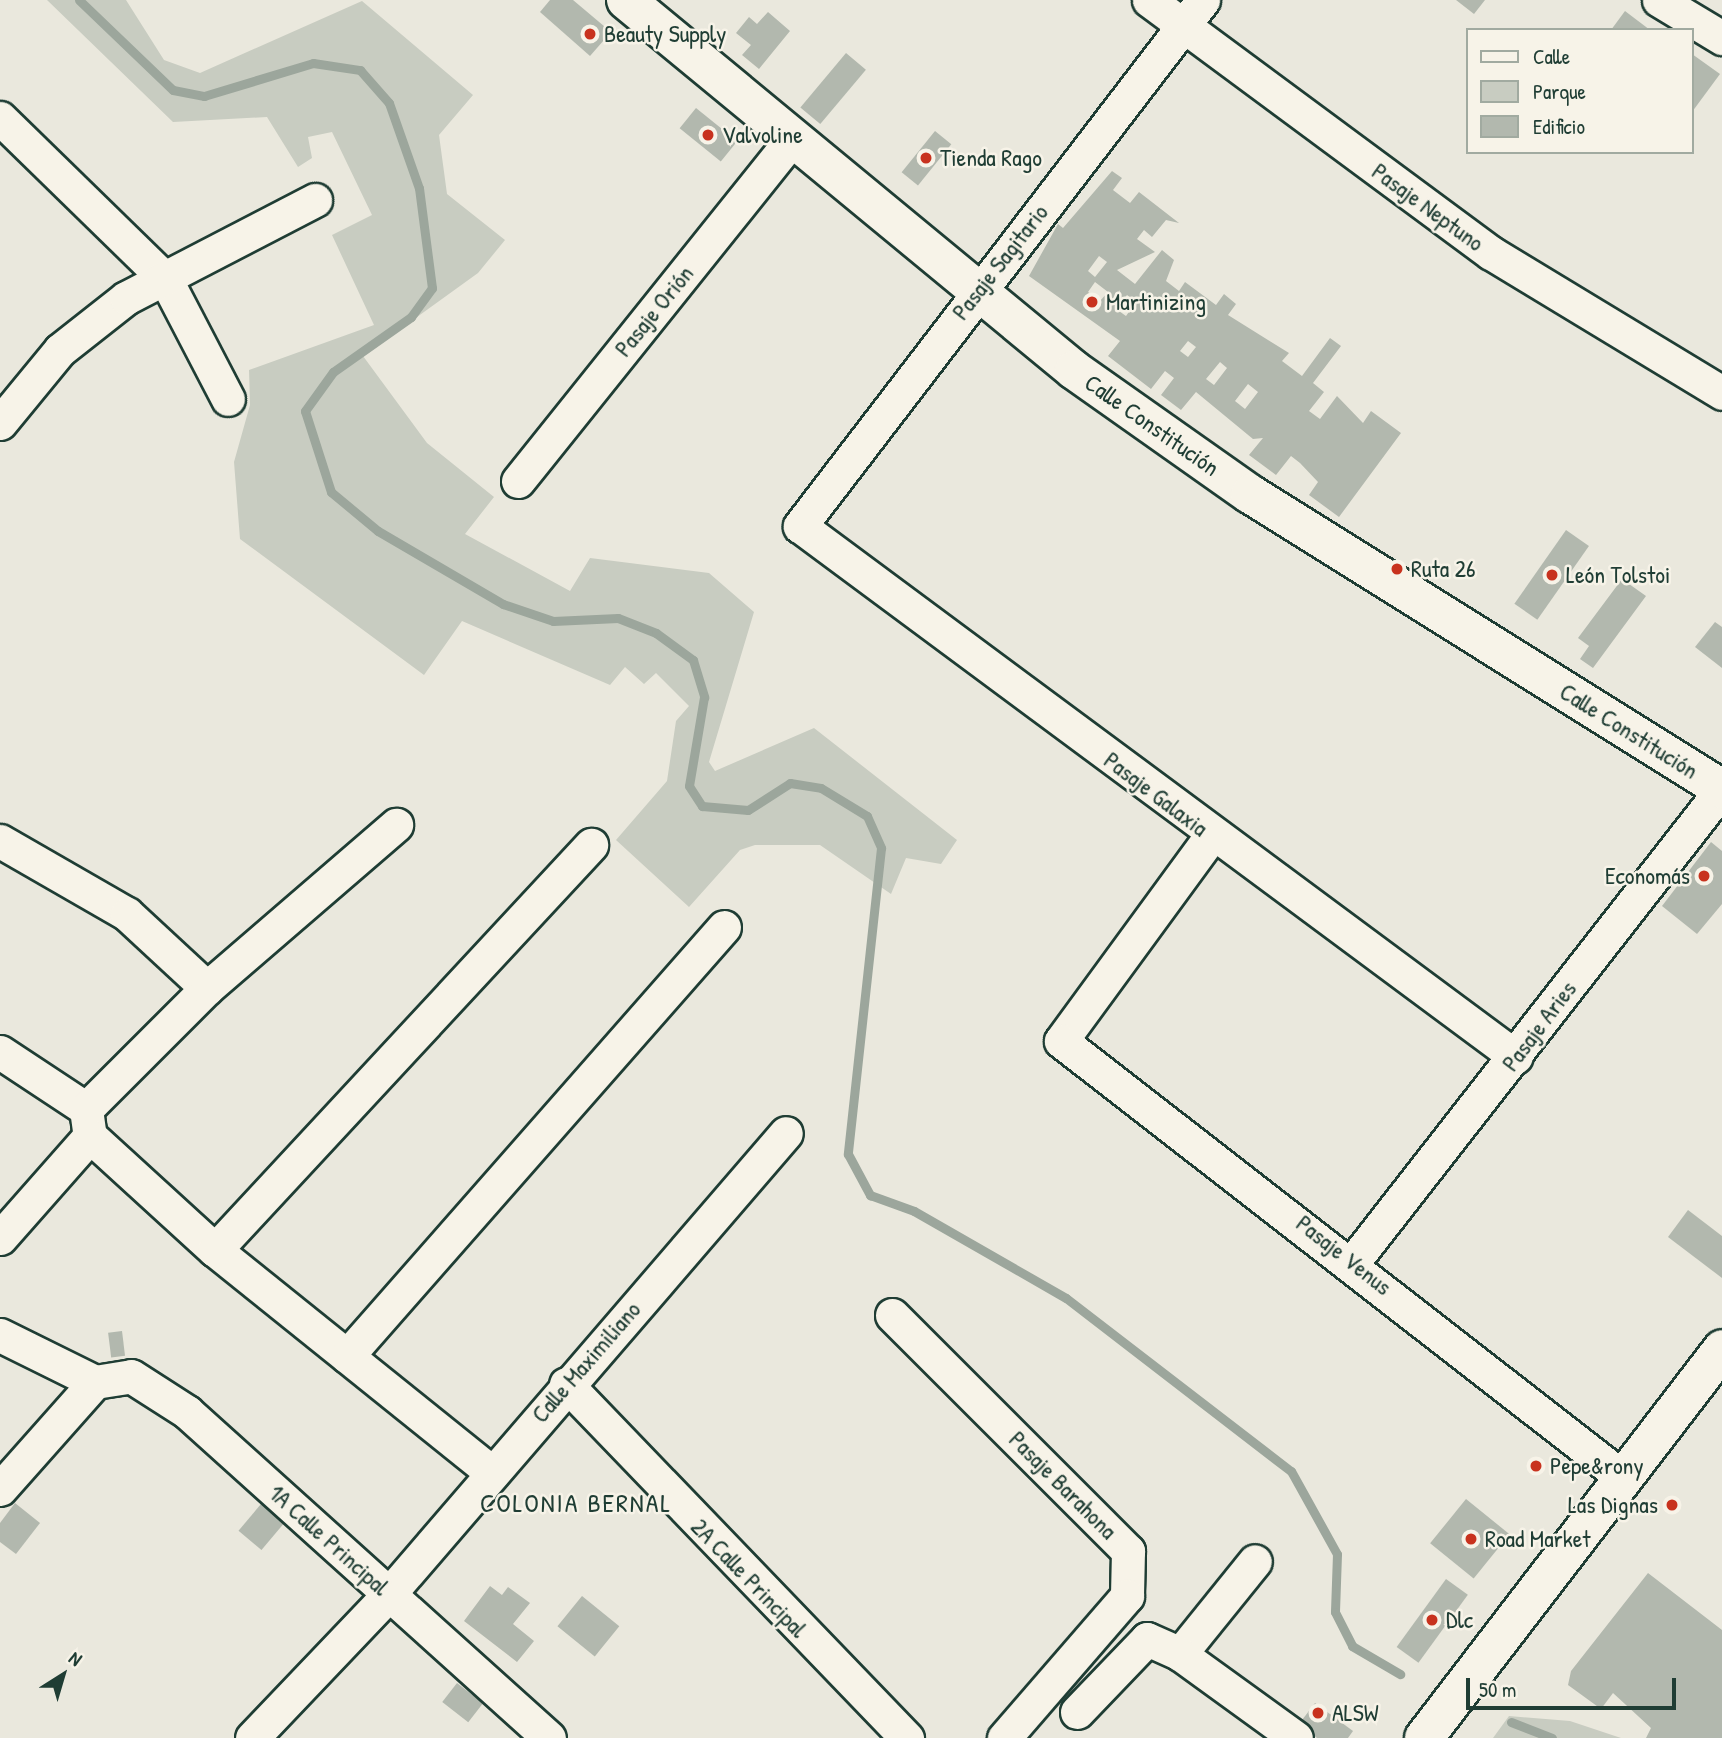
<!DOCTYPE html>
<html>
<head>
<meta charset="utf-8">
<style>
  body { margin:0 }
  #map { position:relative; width:1722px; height:1738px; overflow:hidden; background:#eae8dd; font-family:"Patrick Hand",sans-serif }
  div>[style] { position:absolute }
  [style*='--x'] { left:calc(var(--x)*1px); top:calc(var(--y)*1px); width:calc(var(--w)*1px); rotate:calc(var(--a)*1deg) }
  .green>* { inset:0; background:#c8ccc1 }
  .stream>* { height:9px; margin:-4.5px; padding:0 4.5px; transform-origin:4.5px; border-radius:4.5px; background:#9ca69c }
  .building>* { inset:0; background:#b2b8ae; transform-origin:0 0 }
  .roads { filter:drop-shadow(2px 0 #1f3d34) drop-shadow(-2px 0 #1f3d34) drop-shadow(0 2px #1f3d34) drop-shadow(0 -2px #1f3d34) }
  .street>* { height:33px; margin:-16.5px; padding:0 16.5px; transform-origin:16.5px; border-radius:16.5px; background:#f7f3e8 }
  .secondary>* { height:38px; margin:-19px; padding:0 19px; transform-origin:19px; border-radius:19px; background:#f7f3e8 }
  .dots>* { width:19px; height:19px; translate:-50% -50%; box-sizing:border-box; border:4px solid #f7f3e8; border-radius:50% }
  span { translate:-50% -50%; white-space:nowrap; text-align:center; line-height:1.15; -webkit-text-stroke:5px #f7f3e8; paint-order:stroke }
  .poi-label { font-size:24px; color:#1f3d34 }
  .left { translate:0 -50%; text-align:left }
  .right { translate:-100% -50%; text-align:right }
  .street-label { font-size:24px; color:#1f3d34 }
  .neighbourhood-label { font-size:26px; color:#1f3d34; letter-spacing:2px }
  .legend { position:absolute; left:1466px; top:28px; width:228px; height:126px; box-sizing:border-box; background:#f7f3e8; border:2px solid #a1aaa0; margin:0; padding:9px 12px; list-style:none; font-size:21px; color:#1f3d34 }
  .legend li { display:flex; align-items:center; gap:14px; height:35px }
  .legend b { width:35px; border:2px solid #a1aaa0 }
  .north { position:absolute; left:28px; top:1640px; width:70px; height:70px; -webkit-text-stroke:5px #f7f3e8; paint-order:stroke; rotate:37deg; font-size:19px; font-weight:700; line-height:28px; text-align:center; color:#1f3d34 }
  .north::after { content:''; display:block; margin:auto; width:24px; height:32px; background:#1f3d34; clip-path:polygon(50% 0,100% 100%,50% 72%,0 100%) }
  .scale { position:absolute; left:1466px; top:1678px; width:210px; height:32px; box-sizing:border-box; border:4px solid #1f3d34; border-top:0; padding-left:9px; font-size:21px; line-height:24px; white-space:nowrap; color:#1f3d34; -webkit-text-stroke:5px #f7f3e8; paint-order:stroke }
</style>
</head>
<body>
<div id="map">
  <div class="green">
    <div style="clip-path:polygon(47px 0,126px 0,164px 60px,200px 73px,362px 1px,473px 95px,439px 135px,447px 194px,505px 240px,478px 273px,363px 356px,427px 443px,494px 497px,465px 534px,570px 591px,590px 558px,709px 573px,754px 612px,709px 762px,715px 771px,814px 728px,957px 840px,941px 864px,906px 858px,891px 894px,820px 845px,755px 845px,740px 850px,689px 907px,616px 840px,667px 781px,676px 721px,689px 706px,656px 673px,644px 684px,625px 667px,610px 685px,462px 621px,424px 675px,240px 539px,234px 462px,250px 405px,249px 370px,374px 325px,332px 235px,372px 215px,332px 132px,308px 137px,312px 158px,298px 167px,267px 117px,173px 122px)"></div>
    <div style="clip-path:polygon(1509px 1716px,1570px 1721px,1621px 1738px,1493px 1738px)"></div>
  </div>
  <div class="stream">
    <div style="--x:79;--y:0;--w:130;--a:43.8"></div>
    <div style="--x:173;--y:90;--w:32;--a:11"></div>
    <div style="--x:204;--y:96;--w:114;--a:-16.8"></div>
    <div style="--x:313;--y:63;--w:48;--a:8.5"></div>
    <div style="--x:360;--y:70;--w:44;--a:48.7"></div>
    <div style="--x:389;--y:103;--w:90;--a:70.6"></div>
    <div style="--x:419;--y:188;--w:101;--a:82.6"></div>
    <div style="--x:432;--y:288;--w:36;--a:126"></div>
    <div style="--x:411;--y:317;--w:95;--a:144.8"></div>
    <div style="--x:333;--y:372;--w:48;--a:125.7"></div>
    <div style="--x:305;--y:411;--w:85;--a:72.2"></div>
    <div style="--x:331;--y:492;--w:61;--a:39.7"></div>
    <div style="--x:378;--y:531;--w:145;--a:30.3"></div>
    <div style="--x:503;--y:604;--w:53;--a:18.8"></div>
    <div style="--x:553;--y:621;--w:65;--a:-2.6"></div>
    <div style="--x:618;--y:618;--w:41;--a:21.5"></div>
    <div style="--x:656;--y:633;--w:46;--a:36.1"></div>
    <div style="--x:693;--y:660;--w:39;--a:73"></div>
    <div style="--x:704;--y:697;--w:90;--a:99.6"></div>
    <div style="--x:689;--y:786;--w:24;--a:57"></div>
    <div style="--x:702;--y:806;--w:46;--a:5"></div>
    <div style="--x:748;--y:810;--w:50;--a:-32.7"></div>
    <div style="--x:790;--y:783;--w:31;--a:9"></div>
    <div style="--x:821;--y:788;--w:54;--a:31.3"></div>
    <div style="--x:867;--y:816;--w:35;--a:66"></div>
    <div style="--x:881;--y:848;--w:308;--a:96.2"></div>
    <div style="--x:848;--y:1154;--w:47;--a:61.8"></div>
    <div style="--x:870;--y:1195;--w:47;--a:20"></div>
    <div style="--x:914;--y:1211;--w:175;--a:29.8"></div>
    <div style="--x:1066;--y:1298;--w:284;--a:37.6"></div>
    <div style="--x:1291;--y:1471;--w:95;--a:61"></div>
    <div style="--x:1337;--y:1554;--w:58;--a:92"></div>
    <div style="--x:1335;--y:1612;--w:38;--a:63"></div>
    <div style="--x:1352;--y:1646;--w:56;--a:30.3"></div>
    <div style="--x:1511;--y:1722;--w:44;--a:21.3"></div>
  </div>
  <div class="building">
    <div style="clip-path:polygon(550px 0,573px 0,611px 32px,590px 56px,540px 12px)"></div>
    <div style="clip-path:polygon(1456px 0,1485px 0,1474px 14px)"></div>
    <div style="clip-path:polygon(1625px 11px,1650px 30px,1611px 30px)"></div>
    <div style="clip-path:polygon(768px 12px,790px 31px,759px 69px,742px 55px,751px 45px,736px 33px,749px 17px,757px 24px)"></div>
    <div style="left:846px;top:53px;width:26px;height:71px;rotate:40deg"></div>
    <div style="clip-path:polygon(1692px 54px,1720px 74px,1692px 112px)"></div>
    <div style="left:696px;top:108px;width:53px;height:26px;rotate:39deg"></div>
    <div style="left:935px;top:131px;width:21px;height:53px;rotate:39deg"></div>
    <div style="clip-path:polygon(evenodd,1112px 171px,1122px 178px,1113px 190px,1130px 203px,1139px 192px,1179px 223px,1166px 220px,1152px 237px,1144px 230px,1137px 239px,1155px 252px,1117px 270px,1135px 284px,1162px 250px,1174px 260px,1166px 281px,1179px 291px,1185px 282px,1216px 305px,1224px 294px,1236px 304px,1228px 315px,1289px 353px,1282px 361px,1302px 376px,1330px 338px,1341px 346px,1313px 383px,1324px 392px,1309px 411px,1320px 419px,1337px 396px,1363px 423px,1371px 411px,1401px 433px,1339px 517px,1309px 495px,1318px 482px,1300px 463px,1291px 456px,1276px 475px,1249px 455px,1263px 438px,1253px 439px,1196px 392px,1181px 410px,1161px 395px,1174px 378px,1165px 371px,1151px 389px,1108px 356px,1120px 341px,1029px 276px,1058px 224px,1063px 228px,1112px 171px,1099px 256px,1107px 262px,1095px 277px,1088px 271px,1099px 256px,1112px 171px,1095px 282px,1108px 292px,1100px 301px,1088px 292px,1095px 282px,1112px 171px,1127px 295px,1136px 302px,1126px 316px,1116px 309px,1127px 295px,1112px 171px,1188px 341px,1196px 347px,1188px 357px,1180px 351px,1188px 341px,1112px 171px,1220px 362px,1227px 368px,1214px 385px,1206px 379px,1220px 362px,1112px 171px,1248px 384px,1258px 392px,1245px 409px,1235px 401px,1248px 384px)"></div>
    <div style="left:1566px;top:530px;width:28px;height:90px;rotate:35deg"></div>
    <div style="clip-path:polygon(1622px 579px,1646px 596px,1593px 668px,1580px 659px,1589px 646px,1578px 638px)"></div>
    <div style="clip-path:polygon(1715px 622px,1722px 627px,1722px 668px,1695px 647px)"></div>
    <div style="clip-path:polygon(1711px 842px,1722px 851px,1722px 904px,1697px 934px,1662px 906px)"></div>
    <div style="clip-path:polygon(1688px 1210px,1722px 1236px,1722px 1278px,1668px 1237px)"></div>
    <div style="left:122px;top:1331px;width:25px;height:14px;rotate:83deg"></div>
    <div style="left:1466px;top:1499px;width:56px;height:57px;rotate:39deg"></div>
    <div style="clip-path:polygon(15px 1503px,40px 1523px,16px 1554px,0 1542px,0 1523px)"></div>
    <div style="left:261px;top:1504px;width:30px;height:35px;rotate:40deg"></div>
    <div style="clip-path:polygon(1648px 1573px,1722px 1630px,1722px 1738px,1646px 1738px,1651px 1728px,1613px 1693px,1601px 1709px,1568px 1685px,1571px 1671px)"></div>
    <div style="left:1446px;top:1579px;width:27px;height:84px;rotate:36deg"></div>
    <div style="clip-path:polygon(490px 1586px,502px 1595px,508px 1587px,530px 1603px,513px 1624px,534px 1641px,517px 1662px,464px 1621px)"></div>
    <div style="left:582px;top:1596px;width:48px;height:39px;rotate:39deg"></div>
    <div style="left:457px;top:1683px;width:33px;height:24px;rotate:38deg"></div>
    <div style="clip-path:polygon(1315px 1703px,1353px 1731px,1348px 1738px,1317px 1738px,1299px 1724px)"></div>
  </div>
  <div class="roads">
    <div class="street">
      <div style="--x:1149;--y:0;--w:425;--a:36.5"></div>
      <div style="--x:1491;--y:253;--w:270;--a:31.2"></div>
      <div style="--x:1203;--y:0;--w:663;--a:127.46"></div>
      <div style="--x:800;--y:526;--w:891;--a:36.56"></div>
      <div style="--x:1659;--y:0;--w:74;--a:31.1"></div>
      <div style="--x:0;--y:118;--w:232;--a:44.3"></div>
      <div style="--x:166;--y:280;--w:134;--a:62.5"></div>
      <div style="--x:0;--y:423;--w:94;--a:-50.6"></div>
      <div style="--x:60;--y:350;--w:84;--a:-38.2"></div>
      <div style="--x:126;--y:298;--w:213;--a:-27.4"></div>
      <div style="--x:518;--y:481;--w:435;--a:-51.3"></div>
      <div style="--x:1211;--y:836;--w:254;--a:126.2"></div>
      <div style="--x:1061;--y:1041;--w:709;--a:37.84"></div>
      <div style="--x:0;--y:841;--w:146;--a:29.9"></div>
      <div style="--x:127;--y:914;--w:109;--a:42.8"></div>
      <div style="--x:0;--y:1052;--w:103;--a:33.5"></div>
      <div style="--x:86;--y:1109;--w:27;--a:82"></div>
      <div style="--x:90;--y:1136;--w:169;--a:42.4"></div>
      <div style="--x:215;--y:1250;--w:356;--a:38.8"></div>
      <div style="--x:86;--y:1109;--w:171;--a:-45"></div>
      <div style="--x:207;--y:988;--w:250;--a:-40.8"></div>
      <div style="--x:0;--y:1238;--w:136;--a:-48.6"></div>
      <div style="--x:215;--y:1250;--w:553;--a:-47.13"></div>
      <div style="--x:1353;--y:1262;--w:600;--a:-52.04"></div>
      <div style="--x:892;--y:1315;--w:334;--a:45"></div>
      <div style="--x:1128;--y:1551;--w:45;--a:91.3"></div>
      <div style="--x:1127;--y:1596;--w:188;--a:130.9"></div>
      <div style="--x:0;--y:1335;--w:106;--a:26.3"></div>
      <div style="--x:347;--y:1356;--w:571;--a:-48.69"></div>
      <div style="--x:566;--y:1384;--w:492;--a:46.1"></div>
      <div style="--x:0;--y:1489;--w:143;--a:-48.4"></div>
      <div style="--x:95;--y:1382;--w:36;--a:-9"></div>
      <div style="--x:131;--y:1376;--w:67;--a:32.7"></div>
      <div style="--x:187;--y:1412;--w:487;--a:42"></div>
      <div style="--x:1180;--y:1654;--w:119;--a:-51.1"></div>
      <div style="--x:1077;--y:1712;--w:101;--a:-46.2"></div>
      <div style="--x:1147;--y:1639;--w:36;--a:24"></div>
      <div style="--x:1180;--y:1654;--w:143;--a:35.9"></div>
      <div style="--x:252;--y:1738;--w:199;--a:-46.4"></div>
      <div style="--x:389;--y:1594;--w:608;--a:-49.27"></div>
    </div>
    <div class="secondary">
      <div style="--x:626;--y:0;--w:581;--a:39.55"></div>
      <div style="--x:1074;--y:370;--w:215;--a:35.2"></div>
      <div style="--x:1250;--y:494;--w:557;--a:32.01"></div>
      <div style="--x:1424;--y:1738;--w:490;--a:-52.5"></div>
    </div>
  </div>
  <div class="dots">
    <div style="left:590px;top:34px;background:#c8321e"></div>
    <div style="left:708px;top:135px;background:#c8321e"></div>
    <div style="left:926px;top:158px;background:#c8321e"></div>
    <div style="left:1092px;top:302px;background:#c8321e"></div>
    <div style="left:1397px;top:569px;background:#c8321e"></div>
    <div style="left:1552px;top:575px;background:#c8321e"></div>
    <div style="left:1704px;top:876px;background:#c8321e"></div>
    <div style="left:1536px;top:1466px;background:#c8321e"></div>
    <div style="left:1672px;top:1505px;background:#c8321e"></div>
    <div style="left:1471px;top:1539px;background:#c8321e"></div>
    <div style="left:1432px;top:1620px;background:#c8321e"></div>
    <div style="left:1318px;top:1713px;background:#c8321e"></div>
  </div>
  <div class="poi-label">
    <span class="left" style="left:604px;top:34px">Beauty Supply</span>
    <span class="left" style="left:722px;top:135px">Valvoline</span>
    <span class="left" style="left:940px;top:158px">Tienda Rago</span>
    <span class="left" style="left:1106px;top:302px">Martinizing</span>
    <span class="left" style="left:1411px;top:569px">Ruta 26</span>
    <span class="left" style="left:1566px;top:575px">León Tolstoi</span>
    <span class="right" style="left:1690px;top:876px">Economás</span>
    <span class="left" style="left:1550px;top:1466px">Pepe&amp;rony</span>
    <span class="right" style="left:1658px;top:1505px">Las Dignas</span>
    <span class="left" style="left:1485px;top:1539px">Road Market</span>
    <span class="left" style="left:1446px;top:1620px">Dlc</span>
    <span class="left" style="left:1332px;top:1713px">ALSW</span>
  </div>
  <div class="street-label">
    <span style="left:1428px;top:207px;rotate:36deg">Pasaje Neptuno</span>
    <span style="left:1000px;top:262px;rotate:-52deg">Pasaje Sagitario</span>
    <span style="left:654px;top:311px;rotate:-51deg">Pasaje Orión</span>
    <span style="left:1152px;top:425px;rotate:35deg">Calle Constitución</span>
    <span style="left:1629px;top:731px;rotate:32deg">Calle Constitución</span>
    <span style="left:1156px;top:794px;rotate:37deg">Pasaje Galaxia</span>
    <span style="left:1539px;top:1026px;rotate:-53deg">Pasaje Aries</span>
    <span style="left:1344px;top:1255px;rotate:38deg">Pasaje Venus</span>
    <span style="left:586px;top:1362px;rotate:-49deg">Calle Maximiliano</span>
    <span style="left:1063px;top:1485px;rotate:45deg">Pasaje Barahona</span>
    <span style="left:329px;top:1540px;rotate:42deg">1A Calle Principal</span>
    <span style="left:749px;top:1578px;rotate:46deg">2A Calle Principal</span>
  </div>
  <div class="neighbourhood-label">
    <span style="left:576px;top:1503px">COLONIA BERNAL</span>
  </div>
  <ul class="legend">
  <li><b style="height:9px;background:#f7f3e8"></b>Calle</li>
  <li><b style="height:19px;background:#c8ccc1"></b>Parque</li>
  <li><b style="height:19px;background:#b2b8ae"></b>Edificio</li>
  </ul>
  <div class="north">N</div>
  <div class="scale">50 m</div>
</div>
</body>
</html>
